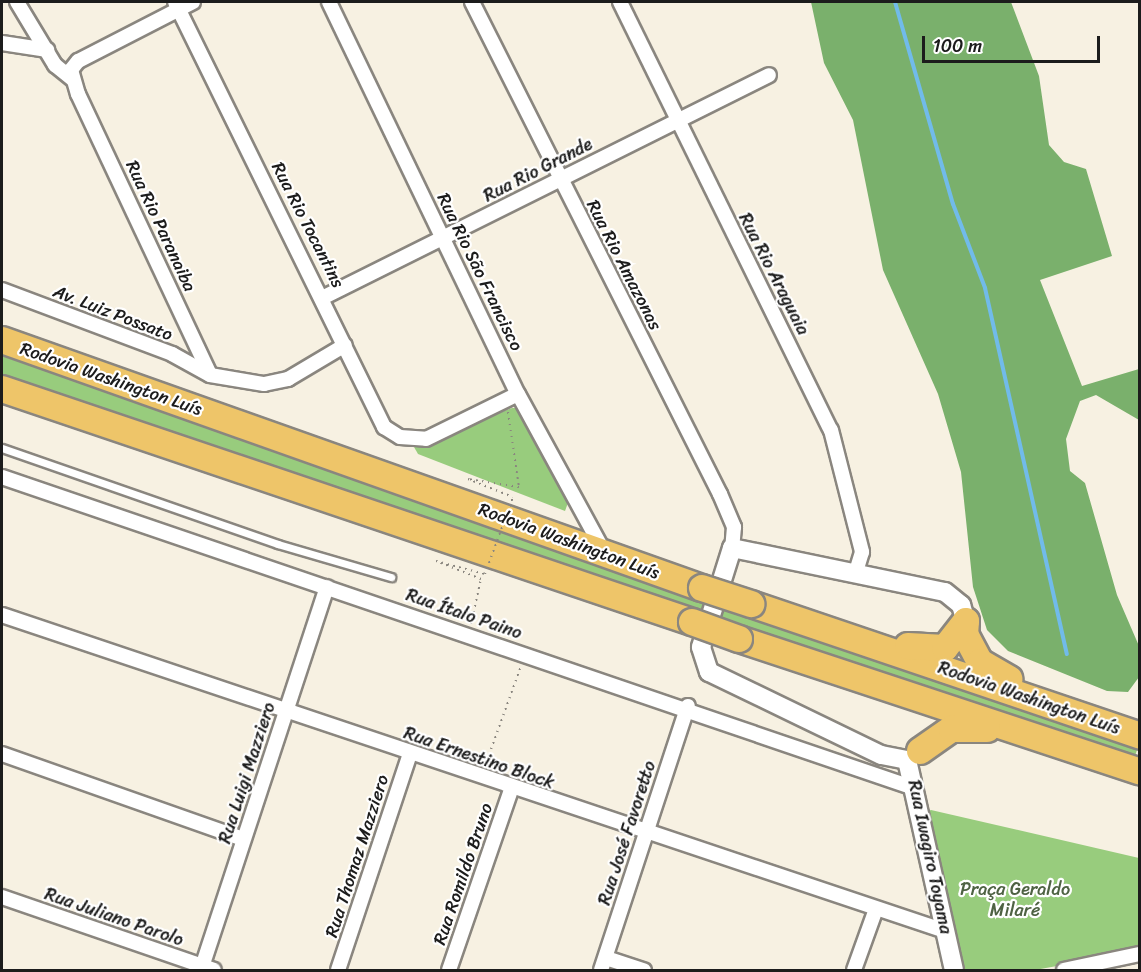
<!DOCTYPE html>
<html>
<head>
<meta charset="utf-8">
<style>
  body { margin:0 }
  #map { position:relative; width:1141px; height:972px; overflow:hidden; background:#f7f1e2; font-family:Sriracha,sans-serif }
  div>[style] { position:absolute }
  [style*='--x'] { left:calc(var(--x)*1px); top:calc(var(--y)*1px); width:calc(var(--w)*1px); rotate:calc(var(--a)*1deg) }
  .green>* { inset:0; background:#98cc7d; transform-origin:0 0 }
  .forest>* { inset:0; background:#7ab06c }
  .stream>* { height:4px; margin:-2px; padding:0 2px; transform-origin:2px; border-radius:2px; background:#71bbea }
  .path>* { height:2px; margin-top:-1px; transform-origin:0; background:repeating-linear-gradient(90deg,#8a867f 0 1.5px,transparent 0 6px) }
  .roads { filter:drop-shadow(2px 0 #8a867f) drop-shadow(-2px 0 #8a867f) drop-shadow(0 2px #8a867f) drop-shadow(0 -2px #8a867f) }
  .service>* { height:7px; margin:-3.5px; padding:0 3.5px; transform-origin:3.5px; border-radius:3.5px; background:#fff }
  .minor>* { height:14px; margin:-7px; padding:0 7px; transform-origin:7px; border-radius:7px; background:#fff }
  .tertiary>* { height:18px; margin:-9px; padding:0 9px; transform-origin:9px; border-radius:9px; background:#fff }
  .motorway>* { height:26px; margin:-13px; padding:0 13px; transform-origin:13px; border-radius:13px; background:#eec569 }
  .path-bridge>* { height:2px; margin-top:-1px; transform-origin:0; background:repeating-linear-gradient(90deg,#8a867f 0 1.5px,transparent 0 6px) }
  .bridges { filter:drop-shadow(2px 0 #8a867f) drop-shadow(-2px 0 #8a867f) drop-shadow(0 2px #8a867f) drop-shadow(0 -2px #8a867f) }
  .motorway-bridge>* { height:26px; margin:-13px; padding:0 13px; transform-origin:13px; border-radius:13px; background:#eec569 }
  span { translate:-50% -50%; white-space:nowrap; text-align:center; line-height:1.15; -webkit-text-stroke:4.5px #fff; paint-order:stroke }
  .street-label { font-size:18px; color:#1c1c1c }
  .park-label { font-size:18px; color:#4e6243 }
  .frame { position:absolute; inset:0; border:3px solid #1c1c1c; pointer-events:none }
  .scale { position:absolute; left:922px; top:36px; width:178px; height:27px; box-sizing:border-box; border:3px solid #1c1c1c; border-top:0; padding-left:8px; font-size:18px; line-height:21px; white-space:nowrap; color:#1c1c1c; -webkit-text-stroke:4px #fff; paint-order:stroke }
</style>
</head>
<body>
<div id="map">
  <div class="green">
    <div style="clip-path:polygon(2px 356px,708px 597px,700px 618px,2px 384px)"></div>
    <div style="clip-path:polygon(512px 408px,518px 408px,569px 500px,565px 511px,418px 454px,414px 447px)"></div>
    <div style="left:723px;top:604px;width:439px;height:21px;rotate:19deg"></div>
    <div style="clip-path:polygon(931px 810px,1139px 858px,1139px 951px,1035px 970px,958px 970px,926px 812px)"></div>
  </div>
  <div class="forest">
    <div style="clip-path:polygon(811px 2px,1011px 2px,1039px 76px,1049px 145px,1064px 162px,1086px 169px,1112px 256px,1040px 280px,1082px 386px,1139px 369px,1139px 420px,1096px 395px,1080px 401px,1066px 439px,1070px 471px,1085px 483px,1117px 595px,1139px 646px,1139px 677px,1128px 692px,1107px 691px,1008px 651px,987px 630px,973px 587px,961px 472px,938px 394px,883px 270px,853px 120px,824px 63px)"></div>
  </div>
  <div class="stream">
    <div style="--x:895;--y:2;--w:210;--a:74"></div>
    <div style="--x:953;--y:204;--w:90;--a:69.1"></div>
    <div style="--x:985;--y:288;--w:375;--a:77.4"></div>
  </div>
  <div class="path">
    <div style="--x:508;--y:412;--w:76;--a:81.7"></div>
    <div style="--x:519;--y:487;--w:52;--a:-171.1"></div>
    <div style="--x:468;--y:479;--w:48;--a:21.8"></div>
    <div style="--x:471;--y:624;--w:46;--a:-77.5"></div>
    <div style="--x:481;--y:579;--w:48;--a:-158.2"></div>
    <div style="--x:436;--y:561;--w:51;--a:14.9"></div>
    <div style="--x:485;--y:766;--w:106;--a:-70.2"></div>
  </div>
  <div class="roads">
    <div class="service">
      <div style="--x:2;--y:448;--w:292;--a:19.2"></div>
      <div style="--x:278;--y:544;--w:118;--a:16.3"></div>
    </div>
    <div class="minor">
      <div style="--x:17;--y:2;--w:74;--a:58.9"></div>
      <div style="--x:55;--y:65;--w:22;--a:39"></div>
      <div style="--x:175;--y:2;--w:474;--a:63.8"></div>
      <div style="--x:384;--y:427;--w:19;--a:32"></div>
      <div style="--x:400;--y:437;--w:26;--a:4"></div>
      <div style="--x:426;--y:439;--w:102;--a:-26.1"></div>
      <div style="--x:193;--y:2;--w:129;--a:152.8"></div>
      <div style="--x:78;--y:61;--w:11;--a:128"></div>
      <div style="--x:71;--y:70;--w:25;--a:74"></div>
      <div style="--x:78;--y:94;--w:310;--a:64.8"></div>
      <div style="--x:210;--y:375;--w:55;--a:9.5"></div>
      <div style="--x:264;--y:384;--w:25;--a:-12"></div>
      <div style="--x:288;--y:379;--w:66;--a:-30.8"></div>
      <div style="--x:329;--y:2;--w:435;--a:64.3"></div>
      <div style="--x:518;--y:394;--w:180;--a:61.4"></div>
      <div style="--x:472;--y:2;--w:551;--a:63.25"></div>
      <div style="--x:720;--y:494;--w:36;--a:67"></div>
      <div style="--x:734;--y:527;--w:21;--a:95"></div>
      <div style="--x:620;--y:2;--w:477;--a:63.8"></div>
      <div style="--x:831;--y:430;--w:126;--a:75.7"></div>
      <div style="--x:862;--y:552;--w:21;--a:107"></div>
      <div style="--x:2;--y:43;--w:46;--a:8.8"></div>
      <div style="--x:2;--y:290;--w:182;--a:20.6"></div>
      <div style="--x:172;--y:354;--w:43;--a:28.9"></div>
      <div style="--x:324;--y:297;--w:497;--a:-26.5"></div>
      <div style="--x:2;--y:477;--w:964;--a:18.83"></div>
      <div style="--x:2;--y:615;--w:995;--a:18.53"></div>
      <div style="--x:2;--y:754;--w:256;--a:19.4"></div>
      <div style="--x:2;--y:897;--w:224;--a:19"></div>
      <div style="--x:606;--y:958;--w:40;--a:18"></div>
      <div style="--x:201;--y:970;--w:403;--a:-71.8"></div>
      <div style="--x:338;--y:970;--w:229;--a:-71.6"></div>
      <div style="--x:449;--y:970;--w:190;--a:-71"></div>
      <div style="--x:601;--y:970;--w:278;--a:-71.8"></div>
      <div style="--x:854;--y:970;--w:65;--a:-70.2"></div>
      <div style="--x:1064;--y:970;--w:78;--a:-11.9"></div>
    </div>
    <div class="tertiary">
      <div style="--x:907;--y:760;--w:26;--a:-169"></div>
      <div style="--x:881;--y:755;--w:191;--a:-154.2"></div>
      <div style="--x:709;--y:672;--w:26;--a:-108"></div>
      <div style="--x:701;--y:647;--w:104;--a:-72.6"></div>
      <div style="--x:732;--y:548;--w:217;--a:11.7"></div>
      <div style="--x:945;--y:592;--w:21;--a:39"></div>
      <div style="--x:961;--y:605;--w:17;--a:73"></div>
      <div style="--x:907;--y:760;--w:215;--a:77.4"></div>
    </div>
    <div class="motorway">
      <div style="--x:2;--y:340;--w:743;--a:19.51"></div>
      <div style="--x:2;--y:389;--w:728;--a:18.66"></div>
      <div style="--x:751;--y:604;--w:411;--a:18.7"></div>
      <div style="--x:966;--y:621;--w:13;--a:94"></div>
      <div style="--x:965;--y:634;--w:32;--a:62"></div>
      <div style="--x:980;--y:662;--w:34;--a:30"></div>
      <div style="--x:739;--y:639;--w:422;--a:18.3"></div>
      <div style="--x:908;--y:646;--w:37;--a:3"></div>
      <div style="--x:945;--y:648;--w:34;--a:-52"></div>
      <div style="--x:920;--y:751;--w:39;--a:-35"></div>
      <div style="--x:952;--y:729;--w:35;--a:0"></div>
    </div>
  </div>
  <div class="path-bridge">
    <div style="--x:485;--y:574;--w:82;--a:-70"></div>
  </div>
  <div class="bridges">
    <div class="motorway-bridge">
      <div style="--x:702;--y:588;--w:52;--a:18.1"></div>
      <div style="--x:692;--y:622;--w:50;--a:19.9"></div>
    </div>
  </div>
  <div class="street-label">
    <span style="left:538px;top:170px;rotate:-27deg">Rua Rio Grande</span>
    <span style="left:308px;top:225px;rotate:63deg">Rua Rio Tocantins</span>
    <span style="left:161px;top:226px;rotate:65deg">Rua Rio Paranaiba</span>
    <span style="left:624px;top:265px;rotate:63deg">Rua Rio Amazonas</span>
    <span style="left:480px;top:272px;rotate:64deg">Rua Rio São Francisco</span>
    <span style="left:774px;top:274px;rotate:63deg">Rua Rio Araguaia</span>
    <span style="left:113px;top:313px;rotate:21deg">Av. Luiz Possato</span>
    <span style="left:111px;top:379px;rotate:19deg">Rodovia Washington Luís</span>
    <span style="left:569px;top:541px;rotate:20deg">Rodovia Washington Luís</span>
    <span style="left:464px;top:614px;rotate:19deg">Rua Ítalo Paino</span>
    <span style="left:1029px;top:698px;rotate:19deg">Rodovia Washington Luís</span>
    <span style="left:479px;top:758px;rotate:19deg">Rua Ernestino Block</span>
    <span style="left:247px;top:773px;rotate:-72deg">Rua Luigi Mazziero</span>
    <span style="left:627px;top:833px;rotate:-72deg">Rua José Favoretto</span>
    <span style="left:357px;top:856px;rotate:-72deg">Rua Thomaz Mazziero</span>
    <span style="left:930px;top:857px;rotate:78deg">Rua Iwagiro Toyama</span>
    <span style="left:463px;top:874px;rotate:-71deg">Rua Romildo Bruno</span>
    <span style="left:114px;top:917px;rotate:19deg">Rua Juliano Parolo</span>
  </div>
  <div class="park-label">
    <span style="left:1015px;top:900px">Praça Geraldo<br>Milaré</span>
  </div>
  <div class="frame"></div>
  <div class="scale">100 m</div>
</div>
</body>
</html>
